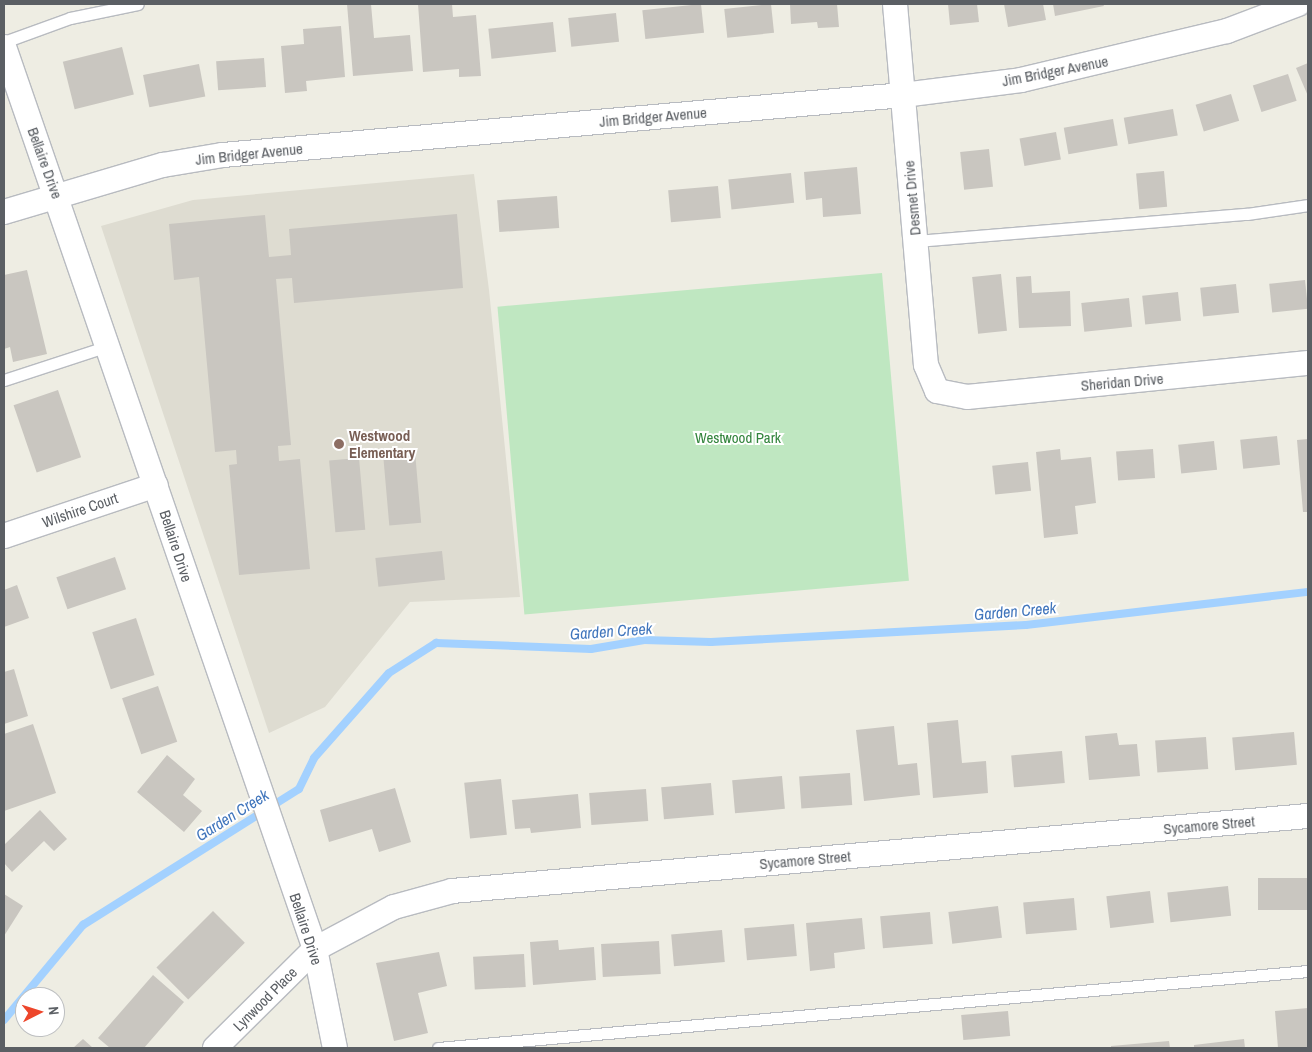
<!DOCTYPE html>
<html>
<head>
<meta charset="utf-8">
<style>
  body { margin:0 }
  #map { position:relative; width:1312px; height:1052px; overflow:hidden; background:#eeede3; font-family:"Archivo Narrow",sans-serif }
  div>[style] { position:absolute }
  [style*='--x'] { left:calc(var(--x)*1px); top:calc(var(--y)*1px); width:calc(var(--w)*1px); rotate:calc(var(--a)*1deg) }
  .education>* { inset:0; background:#dedcd1 }
  .green>* { inset:0; background:#bfe7c1; transform-origin:0 0 }
  .stream>* { height:8px; margin:-4px; padding:0 4px; transform-origin:4px; border-radius:4px; background:#a3d1ff }
  .building>* { inset:0; background:#c9c6c0; transform-origin:0 0 }
  .roads { filter:drop-shadow(1px 0 #b8bbc0) drop-shadow(-1px 0 #b8bbc0) drop-shadow(0 1px #b8bbc0) drop-shadow(0 -1px #b8bbc0) }
  .lane>* { height:11px; margin:-5.5px; padding:0 5.5px; transform-origin:5.5px; border-radius:5.5px; background:#fff }
  .street>* { height:24px; margin:-12px; padding:0 12px; transform-origin:12px; border-radius:12px; background:#fff }
  .dots>* { width:14px; height:14px; translate:-50% -50%; box-sizing:border-box; border:2px solid #fff; border-radius:50% }
  span { translate:-50% -50%; white-space:nowrap; text-align:center; line-height:1.15; -webkit-text-stroke:4px #fff; paint-order:stroke }
  .street-label { font-size:15px; color:#5b5f64 }
  .education-label { font-size:15px; color:#785e54; font-weight:700 }
  .left { translate:0 -50%; text-align:left }
  .park-label { font-size:15px; color:#32843c }
  .water-label { font-size:16px; color:#4075bc; font-style:italic }
  .frame { position:absolute; inset:0; border:5px solid #5b5f64; pointer-events:none }
  .north { position:absolute; left:15px; top:987px; width:50px; height:50px; box-sizing:border-box; background:#fff; border:1px solid #bdbfc1; border-radius:50%; rotate:85deg; font-size:14px; font-weight:700; line-height:20px; text-align:center; color:#5b5f64 }
  .north::after { content:''; display:block; margin:auto; width:18px; height:22px; background:#ed462b; clip-path:polygon(50% 0,100% 100%,50% 72%,0 100%) }
</style>
</head>
<body>
<div id="map">
  <div class="education">
    <div style="clip-path:polygon(474px 174px,489px 290px,520px 597px,410px 602px,325px 707px,269px 733px,101px 226px,193px 200px)"></div>
  </div>
  <div class="green">
    <div style="left:882px;top:273px;width:309px;height:386px;rotate:85deg"></div>
  </div>
  <div class="stream">
    <div style="--x:4;--y:1020;--w:124;--a:-50.3"></div>
    <div style="--x:83;--y:925;--w:255;--a:-32.2"></div>
    <div style="--x:299;--y:789;--w:34;--a:-64"></div>
    <div style="--x:314;--y:758;--w:113;--a:-48.6"></div>
    <div style="--x:389;--y:673;--w:56;--a:-32.6"></div>
    <div style="--x:436;--y:643;--w:155;--a:2.2"></div>
    <div style="--x:591;--y:649;--w:54;--a:-9.6"></div>
    <div style="--x:644;--y:640;--w:67;--a:1.7"></div>
    <div style="--x:711;--y:642;--w:315;--a:-3.1"></div>
    <div style="--x:1026;--y:625;--w:284;--a:-6.7"></div>
  </div>
  <div class="building">
    <div style="clip-path:polygon(347px 4px,371px 4px,374px 38px,410px 35px,413px 71px,353px 76px)"></div>
    <div style="clip-path:polygon(418px 4px,452px 4px,453px 17px,476px 15px,481px 76px,459px 77px,459px 69px,423px 72px)"></div>
    <div style="left:701px;top:4px;width:29px;height:59px;rotate:84deg"></div>
    <div style="left:771px;top:4px;width:29px;height:47px;rotate:84deg"></div>
    <div style="clip-path:polygon(790px 4px,837px 4px,839px 27px,818px 28px,817px 22px,791px 24px)"></div>
    <div style="clip-path:polygon(948px 4px,977px 4px,979px 22px,950px 25px)"></div>
    <div style="clip-path:polygon(1004px 4px,1043px 4px,1046px 20px,1008px 27px)"></div>
    <div style="clip-path:polygon(1053px 4px,1103px 4px,1104px 6px,1055px 16px)"></div>
    <div style="left:616px;top:13px;width:29px;height:48px;rotate:84deg"></div>
    <div style="left:553px;top:22px;width:30px;height:65px;rotate:84deg"></div>
    <div style="clip-path:polygon(341px 26px,345px 77px,306px 81px,307px 91px,285px 93px,281px 46px,304px 44px,303px 29px)"></div>
    <div style="left:122px;top:47px;width:49px;height:61px;rotate:76deg"></div>
    <div style="left:264px;top:58px;width:29px;height:48px;rotate:86deg"></div>
    <div style="clip-path:polygon(1308px 63px,1308px 96px,1296px 68px)"></div>
    <div style="left:199px;top:64px;width:33px;height:57px;rotate:79deg"></div>
    <div style="left:1288px;top:74px;width:28px;height:37px;rotate:72deg"></div>
    <div style="left:1231px;top:94px;width:28px;height:37px;rotate:73deg"></div>
    <div style="left:1173px;top:109px;width:27px;height:50px;rotate:80deg"></div>
    <div style="left:1113px;top:119px;width:27px;height:50px;rotate:80deg"></div>
    <div style="left:1056px;top:132px;width:28px;height:37px;rotate:80deg"></div>
    <div style="left:989px;top:149px;width:38px;height:29px;rotate:84deg"></div>
    <div style="clip-path:polygon(857px 167px,861px 214px,823px 217px,822px 198px,806px 200px,804px 172px)"></div>
    <div style="left:1164px;top:171px;width:36px;height:28px;rotate:85deg"></div>
    <div style="left:791px;top:173px;width:30px;height:63px;rotate:84deg"></div>
    <div style="left:718px;top:186px;width:32px;height:50px;rotate:85deg"></div>
    <div style="left:557px;top:196px;width:32px;height:60px;rotate:86deg"></div>
    <div style="clip-path:polygon(457px 214px,463px 288px,294px 303px,292px 278px,276px 279px,291px 445px,278px 446px,279px 461px,300px 459px,310px 569px,239px 575px,229px 465px,237px 464px,236px 450px,215px 452px,199px 277px,174px 280px,169px 224px,265px 215px,269px 257px,291px 255px,289px 229px)"></div>
    <div style="clip-path:polygon(27px 270px,47px 354px,13px 362px,10px 347px,4px 349px,4px 275px)"></div>
    <div style="left:1001px;top:274px;width:57px;height:29px;rotate:84deg"></div>
    <div style="clip-path:polygon(1031px 276px,1032px 293px,1070px 291px,1071px 326px,1019px 328px,1016px 277px)"></div>
    <div style="left:1305px;top:280px;width:29px;height:36px;rotate:84deg"></div>
    <div style="left:1236px;top:284px;width:29px;height:36px;rotate:84deg"></div>
    <div style="left:1178px;top:292px;width:29px;height:36px;rotate:84deg"></div>
    <div style="left:1129px;top:298px;width:29px;height:48px;rotate:84deg"></div>
    <div style="left:58px;top:390px;width:71px;height:47px;rotate:71deg"></div>
    <div style="left:1277px;top:436px;width:29px;height:37px;rotate:84deg"></div>
    <div style="clip-path:polygon(1308px 439px,1308px 512px,1303px 512px,1297px 440px)"></div>
    <div style="left:1214px;top:441px;width:29px;height:36px;rotate:84deg"></div>
    <div style="clip-path:polygon(1060px 449px,1061px 460px,1091px 457px,1096px 503px,1075px 506px,1078px 534px,1044px 538px,1036px 452px)"></div>
    <div style="left:1153px;top:449px;width:29px;height:37px;rotate:86deg"></div>
    <div style="left:415px;top:452px;width:71px;height:32px;rotate:85deg"></div>
    <div style="left:359px;top:458px;width:72px;height:30px;rotate:85deg"></div>
    <div style="left:1028px;top:462px;width:29px;height:36px;rotate:84deg"></div>
    <div style="left:442px;top:551px;width:29px;height:67px;rotate:84deg"></div>
    <div style="left:115px;top:557px;width:34px;height:62px;rotate:71deg"></div>
    <div style="clip-path:polygon(17px 585px,29px 618px,4px 627px,4px 590px)"></div>
    <div style="left:136px;top:618px;width:60px;height:46px;rotate:72deg"></div>
    <div style="clip-path:polygon(14px 669px,28px 716px,4px 724px,4px 672px)"></div>
    <div style="left:158px;top:686px;width:59px;height:38px;rotate:71deg"></div>
    <div style="clip-path:polygon(958px 720px,962px 763px,986px 761px,988px 793px,933px 798px,927px 723px)"></div>
    <div style="clip-path:polygon(33px 724px,56px 793px,4px 811px,4px 734px)"></div>
    <div style="clip-path:polygon(894px 726px,898px 765px,917px 763px,920px 795px,864px 801px,856px 730px)"></div>
    <div style="left:1294px;top:732px;width:33px;height:62px;rotate:85deg"></div>
    <div style="clip-path:polygon(1117px 733px,1119px 745px,1137px 744px,1140px 776px,1089px 780px,1085px 736px)"></div>
    <div style="left:1206px;top:737px;width:32px;height:51px;rotate:86deg"></div>
    <div style="left:1062px;top:751px;width:32px;height:51px;rotate:85deg"></div>
    <div style="clip-path:polygon(167px 755px,195px 779px,183px 795px,202px 811px,184px 832px,137px 792px)"></div>
    <div style="left:850px;top:773px;width:32px;height:51px;rotate:86deg"></div>
    <div style="left:782px;top:776px;width:33px;height:50px;rotate:85deg"></div>
    <div style="left:501px;top:779px;width:56px;height:37px;rotate:84deg"></div>
    <div style="left:711px;top:783px;width:32px;height:50px;rotate:85deg"></div>
    <div style="clip-path:polygon(395px 788px,411px 842px,379px 852px,372px 829px,329px 842px,320px 810px)"></div>
    <div style="left:646px;top:789px;width:32px;height:57px;rotate:86deg"></div>
    <div style="clip-path:polygon(578px 794px,581px 828px,531px 833px,530px 828px,515px 829px,512px 800px)"></div>
    <div style="clip-path:polygon(40px 810px,67px 839px,54px 851px,44px 841px,12px 872px,4px 863px,4px 845px)"></div>
    <div style="left:1308px;top:878px;width:32px;height:50px;rotate:90deg"></div>
    <div style="left:1228px;top:886px;width:30px;height:61px;rotate:84deg"></div>
    <div style="left:1150px;top:891px;width:32px;height:44px;rotate:83deg"></div>
    <div style="clip-path:polygon(4px 894px,23px 906px,4px 936px)"></div>
    <div style="left:1074px;top:898px;width:32px;height:51px;rotate:85deg"></div>
    <div style="left:998px;top:906px;width:32px;height:50px;rotate:83deg"></div>
    <div style="left:213px;top:911px;width:45px;height:80px;rotate:45deg"></div>
    <div style="left:930px;top:912px;width:32px;height:50px;rotate:85deg"></div>
    <div style="clip-path:polygon(862px 918px,865px 949px,834px 953px,835px 968px,810px 971px,806px 923px)"></div>
    <div style="left:794px;top:924px;width:32px;height:50px;rotate:85deg"></div>
    <div style="left:722px;top:930px;width:32px;height:51px;rotate:85deg"></div>
    <div style="clip-path:polygon(558px 940px,559px 950px,594px 947px,596px 980px,533px 985px,530px 942px)"></div>
    <div style="left:659px;top:941px;width:33px;height:58px;rotate:87deg"></div>
    <div style="clip-path:polygon(439px 952px,447px 986px,418px 993px,428px 1033px,394px 1041px,376px 963px)"></div>
    <div style="left:524px;top:954px;width:33px;height:51px;rotate:87deg"></div>
    <div style="clip-path:polygon(153px 975px,184px 1002px,144px 1048px,110px 1048px,98px 1038px)"></div>
    <div style="clip-path:polygon(1308px 1008px,1308px 1048px,1278px 1048px,1275px 1011px)"></div>
    <div style="left:1008px;top:1011px;width:25px;height:47px;rotate:85deg"></div>
    <div style="clip-path:polygon(83px 1039px,93px 1048px,73px 1048px)"></div>
    <div style="clip-path:polygon(1244px 1039px,1245px 1048px,1194px 1048px,1194px 1045px)"></div>
    <div style="clip-path:polygon(1169px 1041px,1170px 1048px,1111px 1048px,1111px 1046px)"></div>
  </div>
  <div class="roads">
    <div class="lane">
      <div style="--x:4;--y:42;--w:70;--a:-20"></div>
      <div style="--x:70;--y:18;--w:69;--a:-11.6"></div>
      <div style="--x:916;--y:241;--w:332;--a:-4.7"></div>
      <div style="--x:1247;--y:214;--w:62;--a:-8.4"></div>
      <div style="--x:4;--y:380;--w:109;--a:-18.1"></div>
      <div style="--x:438;--y:1048;--w:873;--a:-5.06"></div>
    </div>
    <div class="street">
      <div style="--x:895;--y:4;--w:362;--a:85.1"></div>
      <div style="--x:926;--y:365;--w:28;--a:67"></div>
      <div style="--x:937;--y:391;--w:31;--a:11"></div>
      <div style="--x:967;--y:397;--w:343;--a:-5.7"></div>
      <div style="--x:4;--y:47;--w:954;--a:70.98"></div>
      <div style="--x:315;--y:949;--w:101;--a:78.6"></div>
      <div style="--x:4;--y:212;--w:166;--a:-16.5"></div>
      <div style="--x:163;--y:165;--w:61;--a:-9.5"></div>
      <div style="--x:223;--y:155;--w:683;--a:-5.04"></div>
      <div style="--x:903;--y:95;--w:119;--a:-7.2"></div>
      <div style="--x:1021;--y:80;--w:212;--a:-13.4"></div>
      <div style="--x:1227;--y:31;--w:76;--a:-20.8"></div>
      <div style="--x:4;--y:536;--w:160;--a:-18.5"></div>
      <div style="--x:215;--y:1048;--w:141;--a:-44.7"></div>
      <div style="--x:315;--y:949;--w:89;--a:-28"></div>
      <div style="--x:394;--y:907;--w:60;--a:-15.4"></div>
      <div style="--x:452;--y:891;--w:859;--a:-5.01"></div>
    </div>
  </div>
  <div class="dots">
    <div style="left:339px;top:444px;background:#8d6e63"></div>
  </div>
  <div class="street-label">
    <span style="left:1055px;top:71px;rotate:-11deg">Jim Bridger Avenue</span>
    <span style="left:653px;top:117px;rotate:-5deg">Jim Bridger Avenue</span>
    <span style="left:249px;top:154px;rotate:-6deg">Jim Bridger Avenue</span>
    <span style="left:45px;top:163px;rotate:70deg">Bellaire Drive</span>
    <span style="left:912px;top:198px;rotate:-95deg">Desmet Drive</span>
    <span style="left:1122px;top:382px;rotate:-5deg">Sheridan Drive</span>
    <span style="left:80px;top:510px;rotate:-19deg">Wilshire Court</span>
    <span style="left:176px;top:546px;rotate:72deg">Bellaire Drive</span>
    <span style="left:1209px;top:825px;rotate:-5deg">Sycamore Street</span>
    <span style="left:805px;top:860px;rotate:-5deg">Sycamore Street</span>
    <span style="left:306px;top:929px;rotate:72deg">Bellaire Drive</span>
    <span style="left:265px;top:999px;rotate:-45deg">Lynwood Place</span>
  </div>
  <div class="education-label">
    <span class="left" style="left:349px;top:444px">Westwood<br>Elementary</span>
  </div>
  <div class="park-label">
    <span style="left:738px;top:438px">Westwood Park</span>
  </div>
  <div class="water-label">
    <span style="left:1015px;top:611px;rotate:-5deg">Garden Creek</span>
    <span style="left:611px;top:631px;rotate:-4deg">Garden Creek</span>
    <span style="left:232px;top:815px;rotate:-32deg">Garden Creek</span>
  </div>
  <div class="frame"></div>
  <div class="north">N</div>
</div>
</body>
</html>
